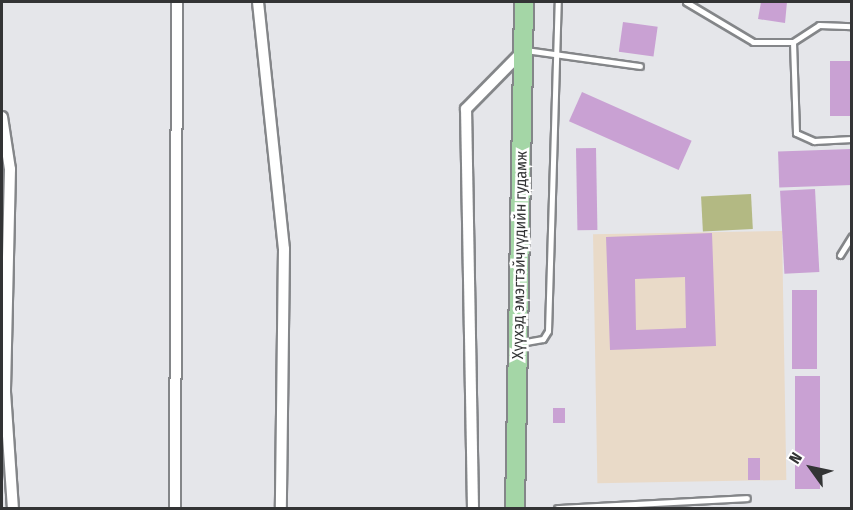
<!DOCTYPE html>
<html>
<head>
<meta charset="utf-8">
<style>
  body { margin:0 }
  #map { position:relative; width:853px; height:510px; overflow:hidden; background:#e5e6ea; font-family:"Fira Sans Condensed",sans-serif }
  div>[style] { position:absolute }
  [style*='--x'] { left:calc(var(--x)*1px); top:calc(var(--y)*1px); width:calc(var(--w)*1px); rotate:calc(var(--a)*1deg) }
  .education>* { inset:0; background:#e9dac8; transform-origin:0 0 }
  .green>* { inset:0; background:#b3b983; transform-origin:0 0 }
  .building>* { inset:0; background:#c9a1d3; transform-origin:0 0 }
  .roads { filter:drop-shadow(2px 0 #848689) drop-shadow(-2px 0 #848689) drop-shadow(0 2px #848689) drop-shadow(0 -2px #848689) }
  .service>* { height:5px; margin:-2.5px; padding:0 2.5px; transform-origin:2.5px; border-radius:2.5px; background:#fff }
  .minor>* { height:10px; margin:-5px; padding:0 5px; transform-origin:5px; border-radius:5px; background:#fff }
  .primary>* { height:18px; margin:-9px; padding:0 9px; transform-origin:9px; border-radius:9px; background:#a4d6a6 }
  span { translate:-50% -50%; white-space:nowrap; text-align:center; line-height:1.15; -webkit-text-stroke:5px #fff; paint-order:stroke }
  .street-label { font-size:16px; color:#333435 }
  .frame { position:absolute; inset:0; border:3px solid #333435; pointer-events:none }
  .north { position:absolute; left:781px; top:438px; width:60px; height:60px; -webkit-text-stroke:4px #fff; paint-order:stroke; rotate:303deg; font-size:16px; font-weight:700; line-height:24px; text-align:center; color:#333435 }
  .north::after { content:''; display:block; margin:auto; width:21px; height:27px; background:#333435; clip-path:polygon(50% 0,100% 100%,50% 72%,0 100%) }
</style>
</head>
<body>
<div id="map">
  <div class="education">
    <div style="left:782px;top:231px;width:249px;height:189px;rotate:89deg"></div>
  </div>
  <div class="green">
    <div style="left:751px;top:194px;width:35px;height:50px;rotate:87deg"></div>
  </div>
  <div class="building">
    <div style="clip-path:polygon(761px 2px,787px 2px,785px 23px,758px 19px)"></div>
    <div style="left:623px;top:22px;width:35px;height:30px;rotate:8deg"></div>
    <div style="left:830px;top:61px;width:22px;height:55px"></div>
    <div style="left:582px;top:92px;width:120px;height:32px;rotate:24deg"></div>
    <div style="left:596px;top:148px;width:82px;height:20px;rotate:89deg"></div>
    <div style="left:851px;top:149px;width:36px;height:73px;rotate:88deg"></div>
    <div style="left:815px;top:189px;width:83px;height:35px;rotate:87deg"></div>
    <div style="clip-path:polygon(evenodd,712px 233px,716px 346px,610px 350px,606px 237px,712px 233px,685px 277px,686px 328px,636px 330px,635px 279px,685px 277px)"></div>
    <div style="left:792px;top:290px;width:25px;height:79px"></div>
    <div style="left:795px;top:376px;width:25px;height:113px"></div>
    <div style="left:553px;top:408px;width:12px;height:15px"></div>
    <div style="left:748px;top:458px;width:12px;height:22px"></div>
  </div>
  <div class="roads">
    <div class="service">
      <div style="--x:686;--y:2;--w:78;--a:30.8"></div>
      <div style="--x:753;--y:42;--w:40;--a:0"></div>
      <div style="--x:793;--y:42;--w:31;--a:-33"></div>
      <div style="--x:819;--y:25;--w:33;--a:2"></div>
      <div style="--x:793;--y:42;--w:91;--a:88.1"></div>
      <div style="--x:796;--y:133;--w:20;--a:24"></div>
      <div style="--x:814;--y:141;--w:38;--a:-3"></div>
      <div style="--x:526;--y:50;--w:115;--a:8"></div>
      <div style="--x:840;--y:255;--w:22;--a:-58"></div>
      <div style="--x:520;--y:343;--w:23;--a:-10"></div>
      <div style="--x:543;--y:339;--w:9;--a:-58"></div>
      <div style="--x:548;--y:331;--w:329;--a:-88.3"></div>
      <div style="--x:557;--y:508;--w:190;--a:-3"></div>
    </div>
    <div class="minor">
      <div style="--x:258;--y:2;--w:248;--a:84"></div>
      <div style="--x:284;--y:249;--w:259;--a:90.7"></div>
      <div style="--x:2;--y:117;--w:53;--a:81.3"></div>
      <div style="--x:10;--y:169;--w:223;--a:91.3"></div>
      <div style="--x:5;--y:392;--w:116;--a:86.1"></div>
      <div style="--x:175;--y:508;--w:506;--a:-89.77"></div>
      <div style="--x:473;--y:508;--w:399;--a:-91"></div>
      <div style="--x:466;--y:109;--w:83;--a:-45.5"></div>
    </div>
    <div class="primary">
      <div style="--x:515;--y:508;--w:506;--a:-88.98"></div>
    </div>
  </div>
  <div class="street-label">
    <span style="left:520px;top:255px;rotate:-89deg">Хүүхэд эмэгтэйчүүдийн гудамж</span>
  </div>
  <div class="frame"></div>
  <div class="north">N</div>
</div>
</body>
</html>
